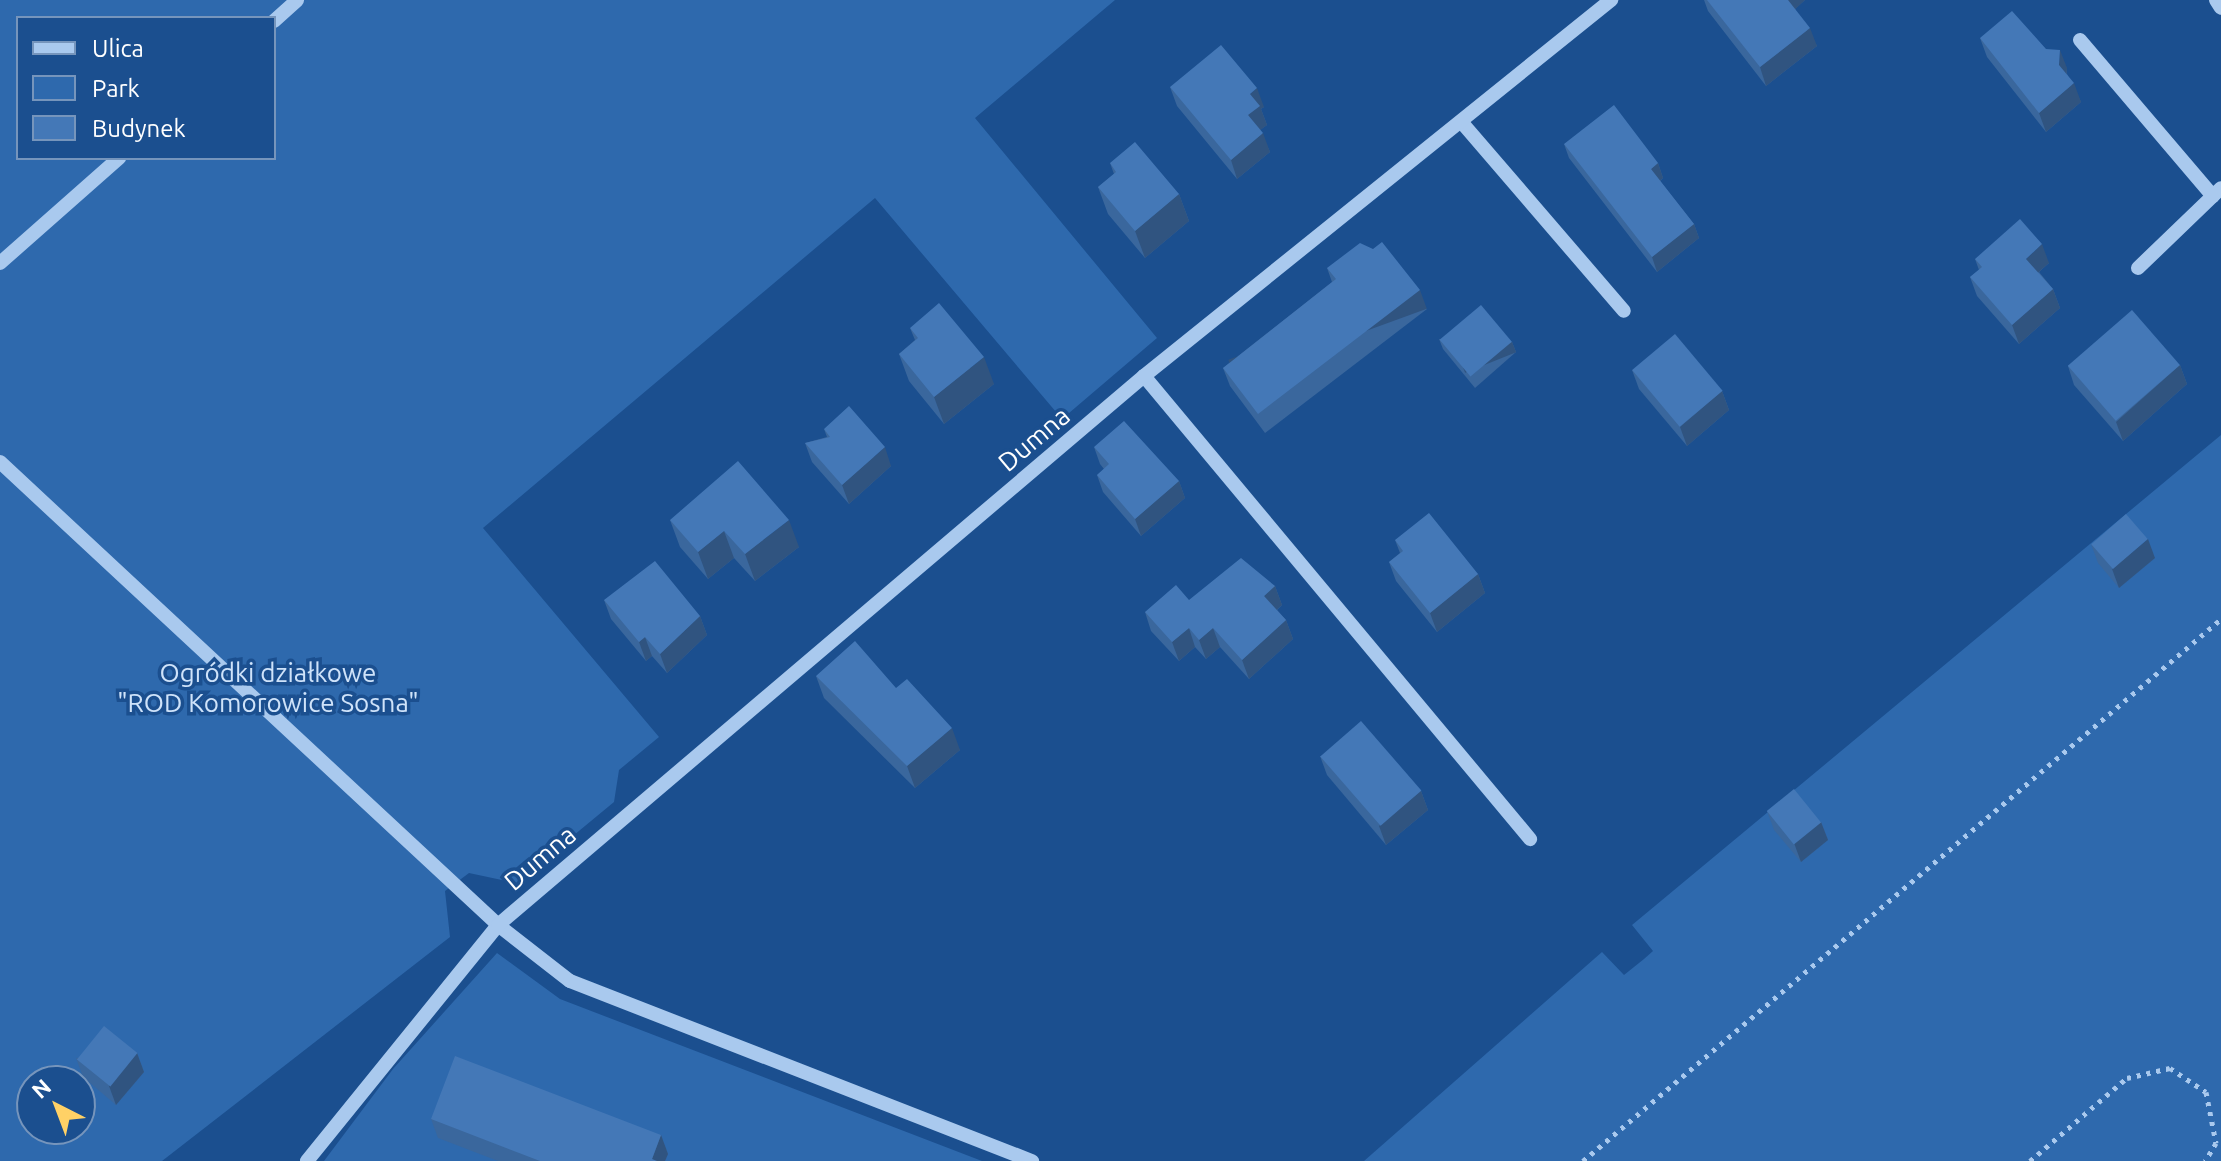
<!DOCTYPE html>
<html>
<head>
<meta charset="utf-8">
<style>
  body { margin:0 }
  #map { position:relative; width:2221px; height:1161px; overflow:hidden; background:#1b4f8f; font-family:Ubuntu,sans-serif }
  div>[style] { position:absolute }
  [style*='--x'] { left:calc(var(--x)*1px); top:calc(var(--y)*1px); width:calc(var(--w)*1px); rotate:calc(var(--a)*1deg) }
  .green>* { inset:0; background:#2e69ad }
  .path>* { height:5px; margin-top:-2.5px; transform-origin:0; background:repeating-linear-gradient(90deg,#a9c9ee 0 4px,transparent 0 10px) }
  .minor>* { height:14px; margin:-7px; padding:0 7px; transform-origin:7px; border-radius:7px; background:#a9c9ee }
  .wall>* { inset:0; background:#3a679d }
  .shaded-wall>* { inset:0; background:#305480; transform-origin:0 0 }
  .building>* { inset:0; background:#4478b7; transform-origin:0 0 }
  span { translate:-50% -50%; white-space:nowrap; text-align:center; line-height:1.15; -webkit-text-stroke:7px #1b4f8f; paint-order:stroke }
  .street-label { font-size:26px; color:#fff }
  .park-label { font-size:26px; color:#cfe3fa }
  .legend { position:absolute; left:16px; top:16px; width:260px; height:144px; box-sizing:border-box; background:#1b4f8f; border:2px solid #7695bc; margin:0; padding:10px 14px; list-style:none; font-size:24px; color:#fff }
  .legend li { display:flex; align-items:center; gap:16px; height:40px }
  .legend b { width:40px; border:2px solid #7695bc }
  .north { position:absolute; left:16px; top:1065px; width:80px; height:80px; box-sizing:border-box; background:#1b4f8f; border:2px solid #7695bc; border-radius:50%; rotate:318deg; font-size:22px; font-weight:700; line-height:32px; text-align:center; color:#fff }
  .north::after { content:''; display:block; margin:auto; width:28px; height:36px; background:#ffd166; clip-path:polygon(50% 0,100% 100%,50% 72%,0 100%) }
</style>
</head>
<body>
<div id="map">
  <div class="green">
    <div style="clip-path:polygon(evenodd,0 0,1115px 0,975px 118px,1157px 338px,1062px 419px,875px 198px,483px 528px,659px 737px,619px 770px,614px 802px,516px 883px,469px 873px,445px 891px,450px 937px,162px 1161px,0 1161px,0 0,18px 18px,274px 18px,274px 158px,18px 158px,18px 18px,0 0,32px 1081px,80px 1081px,80px 1129px,32px 1129px,32px 1081px)"></div>
    <div style="clip-path:polygon(2221px 435px,2221px 1161px,1364px 1161px,1602px 952px,1624px 975px,1644px 959px,1653px 951px,1632px 925px)"></div>
    <div style="clip-path:polygon(497px 953px,560px 999px,982px 1161px,324px 1161px,393px 1069px)"></div>
  </div>
  <div class="path">
    <div style="--x:1583;--y:1161;--w:837;--a:-40.35"></div>
    <div style="--x:2030;--y:1161;--w:128;--a:-40.6"></div>
    <div style="--x:2127;--y:1078;--w:44;--a:-13.1"></div>
    <div style="--x:2170;--y:1068;--w:43;--a:33.7"></div>
    <div style="--x:2206;--y:1092;--w:52;--a:78.9"></div>
    <div style="--x:2216;--y:1143;--w:21;--a:121"></div>
  </div>
  <div class="minor">
    <div style="--x:2216;--y:0;--w:9;--a:58"></div>
    <div style="--x:274;--y:21;--w:31;--a:-42"></div>
    <div style="--x:2080;--y:40;--w:205;--a:49.6"></div>
    <div style="--x:1464;--y:125;--w:245;--a:49.3"></div>
    <div style="--x:0;--y:263;--w:159;--a:-41.4"></div>
    <div style="--x:2138;--y:268;--w:115;--a:-43.9"></div>
    <div style="--x:1144;--y:376;--w:603;--a:50.18"></div>
    <div style="--x:0;--y:462;--w:680;--a:42.91"></div>
    <div style="--x:498;--y:925;--w:91;--a:37.9"></div>
    <div style="--x:570;--y:981;--w:496;--a:21.3"></div>
    <div style="--x:307;--y:1161;--w:304;--a:-51"></div>
    <div style="--x:498;--y:925;--w:848;--a:-40.36"></div>
    <div style="--x:1144;--y:376;--w:600;--a:-38.84"></div>
  </div>
  <div class="wall">
    <div style="clip-path:polygon(1704px 0,1805px 0,1795px 9px,1817px 46px,1766px 86px,1708px 11px)"></div>
    <div style="clip-path:polygon(1980px 38px,2067px 68px,2067px 74px,2081px 102px,2046px 132px,1987px 57px)"></div>
    <div style="clip-path:polygon(1170px 87px,1264px 107px,1261px 109px,1267px 125px,1260px 130px,1270px 152px,1237px 179px,1177px 106px)"></div>
    <div style="clip-path:polygon(1564px 144px,1658px 163px,1663px 178px,1660px 181px,1694px 224px,1699px 238px,1657px 272px,1569px 158px)"></div>
    <div style="clip-path:polygon(1110px 163px,1179px 194px,1189px 221px,1145px 258px,1108px 214px,1098px 187px,1114px 174px)"></div>
    <div style="clip-path:polygon(1975px 259px,2049px 263px,2039px 272px,2053px 289px,2060px 308px,2019px 344px,1977px 296px,1970px 277px,1979px 270px)"></div>
    <div style="clip-path:polygon(1327px 268px,1427px 309px,1265px 433px,1230px 386px,1223px 368px,1332px 282px)"></div>
    <div style="clip-path:polygon(910px 328px,994px 384px,944px 424px,909px 381px,899px 354px,915px 340px)"></div>
    <div style="clip-path:polygon(1439px 339px,1512px 342px,1516px 352px,1475px 388px,1443px 349px)"></div>
    <div style="clip-path:polygon(2180px 365px,2187px 384px,2123px 441px,2074px 385px,2068px 366px)"></div>
    <div style="clip-path:polygon(1632px 370px,1722px 391px,1729px 410px,1687px 446px,1639px 389px)"></div>
    <div style="clip-path:polygon(824px 429px,891px 466px,849px 504px,812px 462px,805px 443px,827px 437px)"></div>
    <div style="clip-path:polygon(1094px 447px,1179px 481px,1185px 498px,1141px 536px,1103px 492px,1097px 475px,1104px 469px,1100px 464px)"></div>
    <div style="clip-path:polygon(670px 520px,799px 547px,755px 581px,734px 558px,708px 579px,680px 547px)"></div>
    <div style="clip-path:polygon(1395px 540px,1478px 574px,1485px 593px,1437px 632px,1396px 581px,1389px 562px,1400px 553px)"></div>
    <div style="clip-path:polygon(2091px 544px,2155px 558px,2119px 588px,2098px 563px)"></div>
    <div style="clip-path:polygon(1275px 586px,1282px 605px,1277px 610px,1286px 620px,1293px 639px,1249px 679px,1220px 647px,1206px 659px,1195px 647px,1179px 661px,1151px 631px,1145px 612px,1189px 600px)"></div>
    <div style="clip-path:polygon(604px 600px,700px 616px,707px 635px,667px 673px,652px 656px,646px 661px,611px 619px)"></div>
    <div style="clip-path:polygon(816px 676px,896px 688px,960px 750px,915px 788px,824px 698px)"></div>
    <div style="clip-path:polygon(1320px 756px,1421px 791px,1428px 810px,1386px 845px,1327px 775px)"></div>
    <div style="clip-path:polygon(1767px 811px,1821px 822px,1828px 840px,1801px 862px,1774px 830px)"></div>
    <div style="clip-path:polygon(137px 1053px,144px 1072px,116px 1105px,83px 1077px,76px 1058px)"></div>
    <div style="clip-path:polygon(431px 1119px,661px 1135px,668px 1154px,665px 1161px,498px 1161px,438px 1138px)"></div>
  </div>
  <div class="shaded-wall">
    <div style="clip-path:polygon(1786px 0,1805px 0,1791px 13px)"></div>
    <div style="clip-path:polygon(1810px 28px,1817px 46px,1766px 86px,1760px 67px)"></div>
    <div style="clip-path:polygon(2060px 50px,2067px 68px,2066px 83px,2059px 65px)"></div>
    <div style="clip-path:polygon(2074px 83px,2081px 102px,2046px 132px,2039px 113px)"></div>
    <div style="clip-path:polygon(1257px 88px,1264px 107px,1261px 109px,1267px 125px,1255px 134px,1248px 115px,1250px 94px)"></div>
    <div style="clip-path:polygon(1263px 133px,1270px 152px,1237px 179px,1231px 160px)"></div>
    <div style="clip-path:polygon(1658px 163px,1663px 178px,1656px 184px,1651px 169px)"></div>
    <div style="clip-path:polygon(1179px 194px,1189px 221px,1145px 258px,1135px 231px)"></div>
    <div style="clip-path:polygon(1694px 224px,1699px 238px,1657px 272px,1652px 257px)"></div>
    <div style="clip-path:polygon(2042px 244px,2049px 263px,2033px 277px,2026px 259px)"></div>
    <div style="clip-path:polygon(2053px 289px,2060px 308px,2019px 344px,2012px 325px)"></div>
    <div style="left:1420px;top:290px;width:20px;height:204px;rotate:70deg"></div>
    <div style="left:1512px;top:342px;width:11px;height:55px;rotate:68deg"></div>
    <div style="clip-path:polygon(984px 357px,994px 384px,944px 424px,934px 397px)"></div>
    <div style="clip-path:polygon(2180px 365px,2187px 384px,2123px 441px,2116px 422px)"></div>
    <div style="clip-path:polygon(1722px 391px,1729px 410px,1687px 446px,1680px 427px)"></div>
    <div style="clip-path:polygon(885px 447px,891px 466px,849px 504px,842px 485px)"></div>
    <div style="clip-path:polygon(1179px 481px,1185px 498px,1141px 536px,1135px 519px)"></div>
    <div style="clip-path:polygon(789px 520px,799px 547px,755px 581px,745px 554px)"></div>
    <div style="clip-path:polygon(724px 531px,734px 558px,708px 579px,698px 552px)"></div>
    <div style="clip-path:polygon(2148px 539px,2155px 558px,2119px 588px,2112px 569px)"></div>
    <div style="clip-path:polygon(1478px 574px,1485px 593px,1437px 632px,1430px 613px)"></div>
    <div style="clip-path:polygon(1275px 586px,1282px 605px,1271px 615px,1264px 596px)"></div>
    <div style="clip-path:polygon(700px 616px,707px 635px,667px 673px,660px 654px)"></div>
    <div style="clip-path:polygon(1286px 620px,1293px 639px,1249px 679px,1242px 660px)"></div>
    <div style="clip-path:polygon(1189px 628px,1195px 647px,1179px 661px,1172px 642px)"></div>
    <div style="clip-path:polygon(1213px 628px,1220px 647px,1206px 659px,1199px 640px)"></div>
    <div style="clip-path:polygon(645px 637px,652px 656px,646px 661px,639px 642px)"></div>
    <div style="clip-path:polygon(952px 728px,960px 750px,915px 788px,907px 766px)"></div>
    <div style="clip-path:polygon(1421px 791px,1428px 810px,1386px 845px,1379px 826px)"></div>
    <div style="clip-path:polygon(1821px 822px,1828px 840px,1801px 862px,1794px 843px)"></div>
    <div style="clip-path:polygon(137px 1053px,144px 1072px,116px 1105px,109px 1086px)"></div>
    <div style="clip-path:polygon(661px 1135px,668px 1154px,665px 1161px,653px 1161px,652px 1159px)"></div>
  </div>
  <div class="building">
    <div style="clip-path:polygon(1707px 0,1788px 0,1810px 28px,1760px 67px)"></div>
    <div style="clip-path:polygon(2012px 11px,2046px 49px,2060px 50px,2059px 65px,2074px 83px,2039px 113px,1980px 38px)"></div>
    <div style="clip-path:polygon(1221px 45px,1257px 88px,1250px 94px,1260px 106px,1248px 115px,1263px 133px,1231px 160px,1170px 87px)"></div>
    <div style="clip-path:polygon(1614px 105px,1658px 163px,1651px 169px,1694px 224px,1652px 257px,1564px 144px)"></div>
    <div style="clip-path:polygon(1135px 142px,1179px 194px,1135px 231px,1098px 187px,1116px 172px,1110px 163px)"></div>
    <div style="clip-path:polygon(2020px 219px,2042px 244px,2026px 259px,2053px 289px,2012px 325px,1970px 277px,1982px 267px,1975px 259px)"></div>
    <div style="clip-path:polygon(1382px 242px,1420px 290px,1258px 414px,1223px 368px,1336px 279px,1327px 268px,1360px 243px,1373px 249px)"></div>
    <div style="clip-path:polygon(939px 303px,984px 357px,934px 397px,899px 354px,918px 338px,910px 328px)"></div>
    <div style="left:1481px;top:305px;width:48px;height:54px;rotate:50deg"></div>
    <div style="left:2132px;top:310px;width:73px;height:85px;rotate:49deg"></div>
    <div style="left:1675px;top:334px;width:74px;height:56px;rotate:50deg"></div>
    <div style="clip-path:polygon(849px 406px,885px 447px,842px 485px,805px 443px,830px 437px,824px 429px)"></div>
    <div style="clip-path:polygon(1124px 421px,1179px 481px,1135px 519px,1097px 475px,1109px 464px,1094px 447px)"></div>
    <div style="clip-path:polygon(738px 461px,789px 520px,745px 554px,724px 531px,698px 552px,670px 520px)"></div>
    <div style="clip-path:polygon(1429px 513px,1478px 574px,1430px 613px,1389px 562px,1403px 551px,1395px 540px)"></div>
    <div style="left:2126px;top:514px;width:33px;height:46px;rotate:49deg"></div>
    <div style="clip-path:polygon(1241px 558px,1275px 586px,1264px 596px,1286px 620px,1242px 660px,1213px 628px,1199px 640px,1189px 628px,1172px 642px,1145px 612px,1176px 585px,1189px 600px)"></div>
    <div style="clip-path:polygon(655px 561px,700px 616px,660px 654px,645px 637px,639px 642px,604px 600px)"></div>
    <div style="clip-path:polygon(855px 641px,896px 688px,907px 679px,952px 728px,907px 766px,816px 676px)"></div>
    <div style="left:1361px;top:721px;width:92px;height:54px;rotate:49deg"></div>
    <div style="left:1794px;top:789px;width:43px;height:35px;rotate:51deg"></div>
    <div style="left:104px;top:1026px;width:43px;height:43px;rotate:39deg"></div>
    <div style="clip-path:polygon(455px 1056px,661px 1135px,652px 1159px,657px 1161px,540px 1161px,431px 1119px)"></div>
  </div>
  <div class="street-label">
    <span style="left:1034px;top:439px;rotate:-40deg">Dumna</span>
    <span style="left:540px;top:858px;rotate:-40deg">Dumna</span>
  </div>
  <div class="park-label">
    <span style="left:268px;top:688px">Ogródki działkowe<br>"ROD Komorowice Sosna"</span>
  </div>
  <ul class="legend">
  <li><b style="height:10px;background:#a9c9ee"></b>Ulica</li>
  <li><b style="height:22px;background:#2e69ad"></b>Park</li>
  <li><b style="height:22px;background:#4478b7"></b>Budynek</li>
  </ul>
  <div class="north">N</div>
</div>
</body>
</html>
